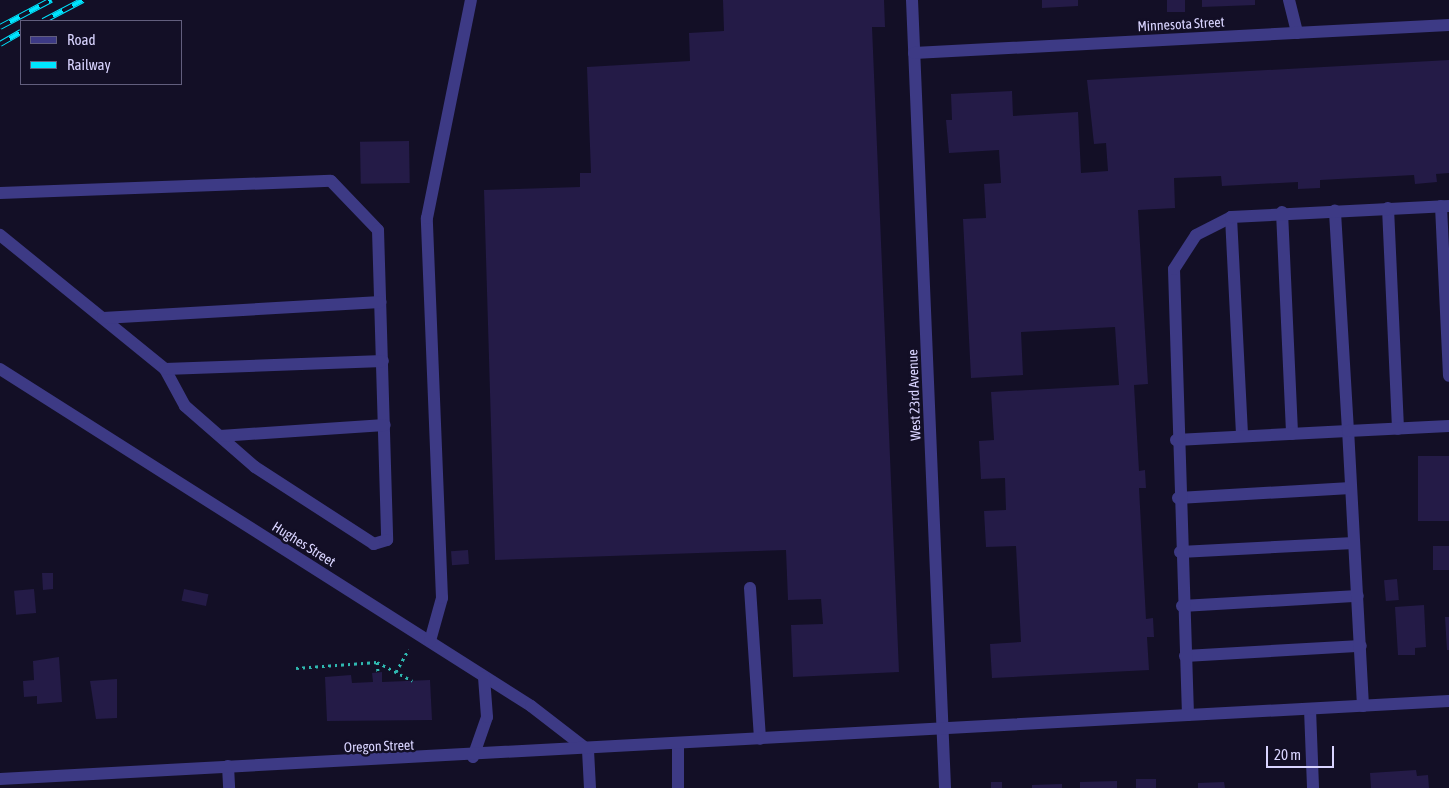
<!DOCTYPE html>
<html>
<head>
<meta charset="utf-8">
<style>
  body { margin:0 }
  #map { position:relative; width:1449px; height:788px; overflow:hidden; background:#130f26; font-family:"Asap Condensed",sans-serif }
  div>[style] { position:absolute }
  [style*='--x'] { left:calc(var(--x)*1px); top:calc(var(--y)*1px); width:calc(var(--w)*1px); rotate:calc(var(--a)*1deg) }
  .building>* { inset:0; background:#241b47; transform-origin:0 0 }
  .path>* { height:3px; margin-top:-1.5px; transform-origin:0; background:repeating-linear-gradient(90deg,#2fb8b0 0 2.5px,transparent 0 6.5px) }
  .minor>* { height:12px; margin:-6px; padding:0 6px; transform-origin:6px; border-radius:6px; background:#3d3a85 }
  .rail>* { height:5.5px; margin-top:-2.75px; transform-origin:0; background:repeating-linear-gradient(90deg,#130f26 0 11px,#00e5ff 0 22px); box-sizing:border-box; border-block:1px solid #00e5ff }
  span { translate:-50% -50%; white-space:nowrap; text-align:center; line-height:1.15; -webkit-text-stroke:5px #130f26; paint-order:stroke }
  .street-label { font-size:14px; color:#d9d4ff }
  .legend { position:absolute; left:20px; top:20px; width:162px; height:65px; box-sizing:border-box; background:#130f26; border:1px solid #625e7d; margin:0; padding:6px 9px; list-style:none; font-size:15px; color:#d9d4ff }
  .legend li { display:flex; align-items:center; gap:10px; height:25px }
  .legend b { width:25px; border:1px solid #625e7d }
  .scale { position:absolute; left:1266px; top:746px; width:68px; height:22px; box-sizing:border-box; border:2px solid #d9d4ff; border-top:0; padding-left:6px; font-size:15px; line-height:18px; white-space:nowrap; color:#d9d4ff; -webkit-text-stroke:4px #130f26; paint-order:stroke }
</style>
</head>
<body>
<div id="map">
  <div class="building">
    <div style="clip-path:polygon(723px 0,884px 0,885px 27px,872px 27px,899px 672px,793px 677px,791px 625px,823px 624px,821px 599px,788px 600px,786px 550px,495px 560px,484px 190px,580px 187px,580px 173px,591px 173px,587px 67px,690px 61px,689px 33px,724px 31px)"></div>
    <div style="clip-path:polygon(1042px 0,1078px 0,1078px 6px,1042px 8px)"></div>
    <div style="left:1167px;top:0;width:18px;height:12px"></div>
    <div style="clip-path:polygon(1202px 0,1255px 0,1255px 5px,1202px 7px)"></div>
    <div style="clip-path:polygon(1449px 60px,1449px 173px,1436px 174px,1437px 182px,1415px 184px,1414px 175px,1320px 180px,1320px 188px,1298px 189px,1298px 182px,1222px 186px,1221px 176px,1174px 178px,1175px 208px,1138px 210px,1148px 384px,1134px 385px,1139px 471px,1145px 470px,1146px 488px,1139px 488px,1146px 619px,1153px 618px,1154px 637px,1147px 637px,1149px 670px,992px 678px,990px 644px,1021px 642px,1016px 546px,986px 547px,984px 511px,1006px 510px,1005px 478px,981px 479px,979px 441px,994px 440px,991px 392px,1119px 385px,1115px 327px,1021px 332px,1023px 375px,971px 378px,963px 219px,986px 218px,984px 184px,1001px 183px,999px 150px,949px 153px,946px 120px,952px 120px,951px 94px,1012px 91px,1013px 116px,1078px 112px,1081px 173px,1108px 171px,1106px 143px,1094px 144px,1087px 80px)"></div>
    <div style="left:409px;top:141px;width:42px;height:49px;rotate:89deg"></div>
    <div style="left:1449px;top:456px;width:65px;height:31px;rotate:90deg"></div>
    <div style="left:1449px;top:546px;width:24px;height:16px;rotate:90deg"></div>
    <div style="left:468px;top:550px;width:14px;height:17px;rotate:86deg"></div>
    <div style="clip-path:polygon(42px 573px,53px 573px,53px 589px,43px 590px)"></div>
    <div style="left:1397px;top:579px;width:21px;height:13px;rotate:85deg"></div>
    <div style="left:34px;top:589px;width:24px;height:20px;rotate:85deg"></div>
    <div style="left:184px;top:589px;width:25px;height:12px;rotate:12deg"></div>
    <div style="clip-path:polygon(1424px 605px,1426px 647px,1415px 648px,1415px 655px,1398px 655px,1395px 607px)"></div>
    <div style="clip-path:polygon(1445px 617px,1449px 617px,1449px 650px,1447px 650px)"></div>
    <div style="clip-path:polygon(59px 657px,62px 702px,37px 704px,37px 696px,24px 697px,23px 681px,34px 680px,33px 661px)"></div>
    <div style="clip-path:polygon(382px 672px,382px 682px,430px 680px,432px 720px,327px 721px,325px 677px,351px 675px,352px 683px,373px 682px,372px 673px)"></div>
    <div style="clip-path:polygon(117px 679px,117px 718px,96px 719px,90px 681px)"></div>
    <div style="clip-path:polygon(1416px 770px,1417px 776px,1428px 775px,1429px 788px,1371px 788px,1370px 773px)"></div>
    <div style="left:1156px;top:779px;width:9px;height:20px;rotate:90deg"></div>
    <div style="clip-path:polygon(1117px 781px,1117px 788px,1080px 788px,1080px 782px)"></div>
    <div style="left:991px;top:782px;width:11px;height:6px"></div>
    <div style="clip-path:polygon(1224px 782px,1225px 788px,1198px 788px,1198px 783px)"></div>
    <div style="clip-path:polygon(1062px 784px,1062px 788px,1032px 788px,1032px 785px)"></div>
  </div>
  <div class="path">
    <div style="--x:377;--y:662;--w:40;--a:28"></div>
    <div style="--x:296;--y:668;--w:81;--a:-4.2"></div>
    <div style="--x:377;--y:662;--w:10;--a:84"></div>
    <div style="--x:396;--y:672;--w:26;--a:-61"></div>
  </div>
  <div class="minor">
    <div style="--x:912;--y:0;--w:789;--a:87.6"></div>
    <div style="--x:1289;--y:0;--w:34;--a:76"></div>
    <div style="--x:914;--y:53;--w:536;--a:-3"></div>
    <div style="--x:0;--y:193;--w:331;--a:-2.1"></div>
    <div style="--x:331;--y:181;--w:68;--a:46.2"></div>
    <div style="--x:378;--y:230;--w:310;--a:88.3"></div>
    <div style="--x:387;--y:540;--w:14;--a:163"></div>
    <div style="--x:374;--y:544;--w:142;--a:-147.1"></div>
    <div style="--x:255;--y:467;--w:93;--a:-138.9"></div>
    <div style="--x:185;--y:406;--w:42;--a:-118.4"></div>
    <div style="--x:165;--y:369;--w:213;--a:-140.9"></div>
    <div style="--x:1441;--y:206;--w:170;--a:87.3"></div>
    <div style="--x:1388;--y:208;--w:221;--a:87.4"></div>
    <div style="--x:1282;--y:212;--w:222;--a:87.4"></div>
    <div style="--x:1231;--y:217;--w:219;--a:87.1"></div>
    <div style="--x:103;--y:318;--w:278;--a:-3.3"></div>
    <div style="--x:0;--y:369;--w:629;--a:32.4"></div>
    <div style="--x:531;--y:706;--w:72;--a:37.7"></div>
    <div style="--x:165;--y:369;--w:218;--a:-2.1"></div>
    <div style="--x:220;--y:436;--w:165;--a:-3.8"></div>
    <div style="--x:1176;--y:440;--w:172;--a:-3"></div>
    <div style="--x:1348;--y:431;--w:221;--a:-93.4"></div>
    <div style="--x:1178;--y:498;--w:173;--a:-3.3"></div>
    <div style="--x:1180;--y:552;--w:174;--a:-3"></div>
    <div style="--x:750;--y:588;--w:151;--a:86.2"></div>
    <div style="--x:1182;--y:606;--w:176;--a:-3.3"></div>
    <div style="--x:430;--y:641;--w:45;--a:-74.4"></div>
    <div style="--x:442;--y:598;--w:380;--a:-92.3"></div>
    <div style="--x:427;--y:218;--w:222;--a:-78.6"></div>
    <div style="--x:1185;--y:656;--w:176;--a:-3.3"></div>
    <div style="--x:1363;--y:706;--w:275;--a:-93.1"></div>
    <div style="--x:1348;--y:431;--w:101;--a:-2.8"></div>
    <div style="--x:1310;--y:709;--w:79;--a:87.8"></div>
    <div style="--x:1188;--y:715;--w:446;--a:-91.8"></div>
    <div style="--x:1174;--y:269;--w:40;--a:-57.1"></div>
    <div style="--x:1196;--y:235;--w:39;--a:-27"></div>
    <div style="--x:1231;--y:217;--w:218;--a:-2.9"></div>
    <div style="--x:678;--y:745;--w:43;--a:90"></div>
    <div style="--x:588;--y:750;--w:38;--a:87"></div>
    <div style="--x:473;--y:757;--w:42;--a:-70.7"></div>
    <div style="--x:487;--y:717;--w:40;--a:-94.3"></div>
    <div style="--x:228;--y:766;--w:22;--a:87"></div>
    <div style="--x:0;--y:779;--w:1451;--a:-3.08"></div>
  </div>
  <div class="rail">
    <div style="--x:43;--y:21;--w:45;--a:-27.7"></div>
    <div style="--x:0;--y:27;--w:58;--a:-27.9"></div>
    <div style="--x:0;--y:44;--w:24;--a:-30"></div>
  </div>
  <div class="street-label">
    <span style="left:1181px;top:24px;rotate:-3deg">Minnesota Street</span>
    <span style="left:914px;top:395px;rotate:-92deg">West 23rd Avenue</span>
    <span style="left:304px;top:544px;rotate:32deg">Hughes Street</span>
    <span style="left:379px;top:746px;rotate:-2deg">Oregon Street</span>
  </div>
  <ul class="legend">
  <li><b style="height:6px;background:#3d3a85"></b>Road</li>
  <li><b style="height:6px;background:#00e5ff"></b>Railway</li>
  </ul>
  <div class="scale">20 m</div>
</div>
</body>
</html>
